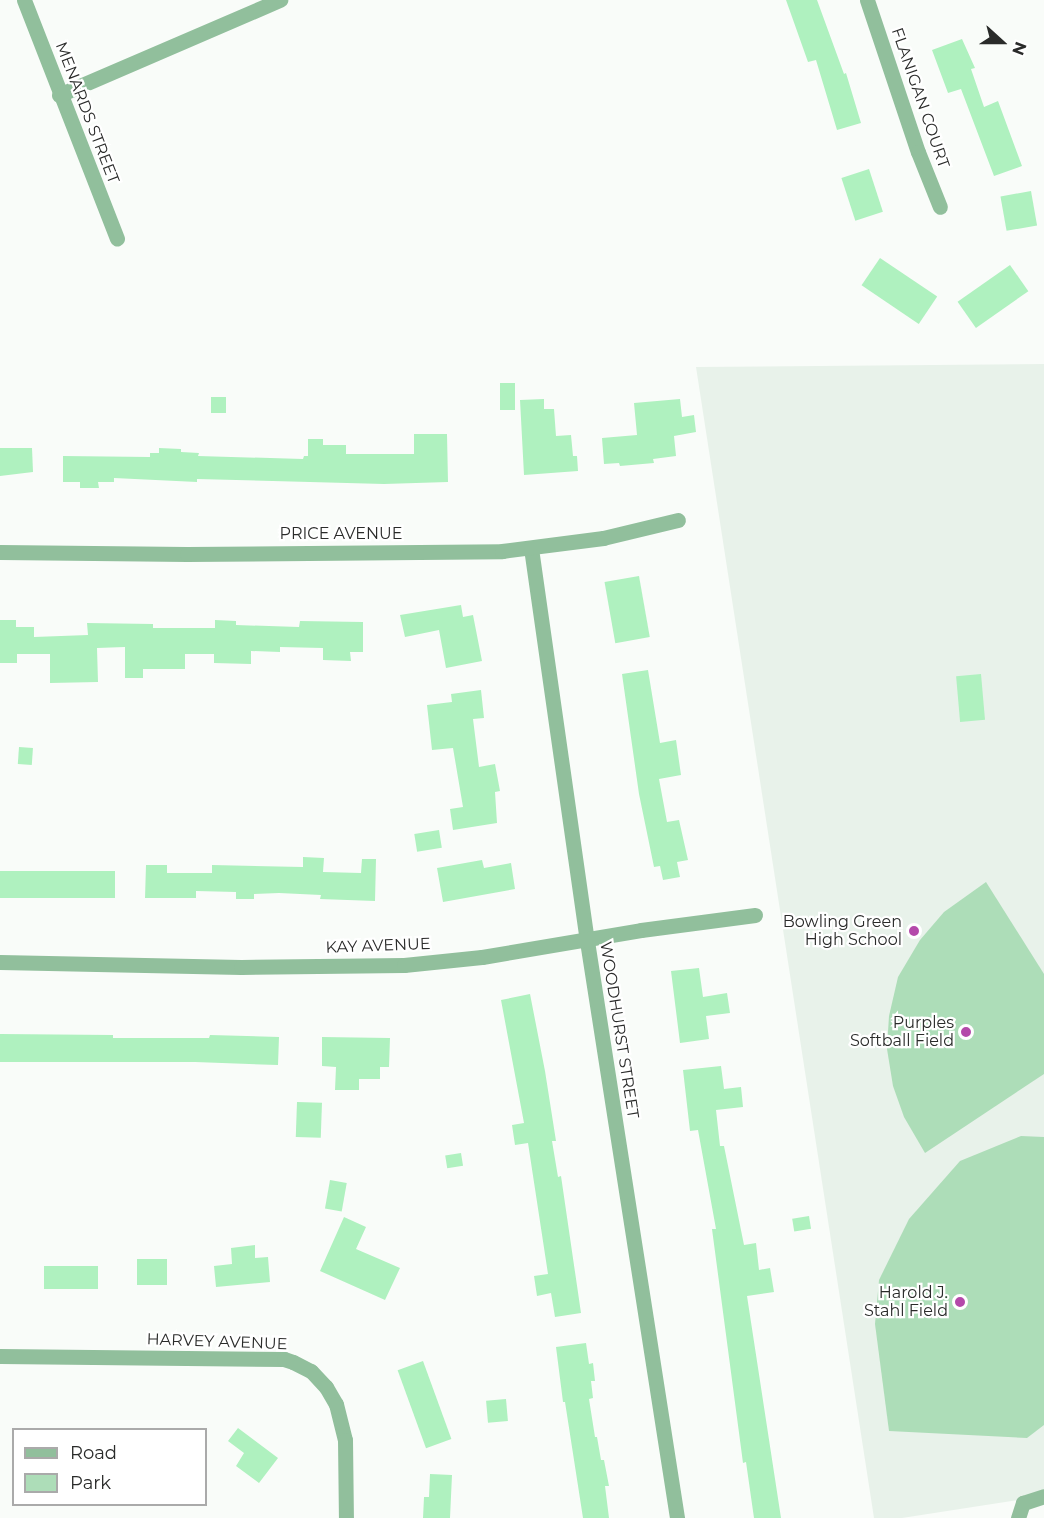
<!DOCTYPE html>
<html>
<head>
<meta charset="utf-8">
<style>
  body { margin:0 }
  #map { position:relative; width:1044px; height:1518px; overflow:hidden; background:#f9fcf9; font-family:Montserrat,sans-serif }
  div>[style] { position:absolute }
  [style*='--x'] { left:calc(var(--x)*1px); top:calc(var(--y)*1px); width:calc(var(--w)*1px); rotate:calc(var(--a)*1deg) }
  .built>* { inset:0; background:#e8f2ea }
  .green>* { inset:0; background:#adddb8 }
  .building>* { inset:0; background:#aff1bf; transform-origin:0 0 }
  .street>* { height:15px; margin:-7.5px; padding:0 7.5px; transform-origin:7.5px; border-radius:7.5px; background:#91bf9c }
  .dots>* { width:16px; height:16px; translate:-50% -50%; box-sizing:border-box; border:3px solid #fff; border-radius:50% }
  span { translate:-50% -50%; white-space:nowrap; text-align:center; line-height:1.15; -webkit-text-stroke:4.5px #fff; paint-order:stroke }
  .street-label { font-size:16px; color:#2a2b2a }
  .poi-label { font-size:16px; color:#2a2b2a }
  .right { translate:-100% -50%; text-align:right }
  .legend { position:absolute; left:12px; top:1428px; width:195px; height:78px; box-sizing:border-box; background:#fff; border:2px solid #aaa; margin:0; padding:8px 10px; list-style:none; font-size:18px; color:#2a2b2a }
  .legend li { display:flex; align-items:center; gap:12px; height:30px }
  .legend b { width:30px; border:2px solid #aaa }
  .north { position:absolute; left:972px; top:12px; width:60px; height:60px; -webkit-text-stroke:4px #fff; paint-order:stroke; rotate:111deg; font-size:16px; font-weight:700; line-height:24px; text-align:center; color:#2a2b2a }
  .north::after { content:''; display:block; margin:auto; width:21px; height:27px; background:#2a2b2a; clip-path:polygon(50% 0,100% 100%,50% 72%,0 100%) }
</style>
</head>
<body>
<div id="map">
  <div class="built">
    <div style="clip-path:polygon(1044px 364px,1044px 1496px,902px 1518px,874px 1518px,696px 367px)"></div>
  </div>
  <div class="green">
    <div style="clip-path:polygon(986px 882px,1044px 974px,1044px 1074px,925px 1153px,904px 1117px,893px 1086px,887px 1049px,889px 1016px,898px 977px,920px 940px,944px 912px)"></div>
    <div style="clip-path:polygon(1021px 1136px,1044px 1137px,1044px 1425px,1027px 1438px,889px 1431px,875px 1324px,879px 1280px,909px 1219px,960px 1161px)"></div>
  </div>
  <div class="building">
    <div style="clip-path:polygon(786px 0,817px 0,844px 74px,846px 73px,861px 123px,837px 130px,816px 60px,808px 62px)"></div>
    <div style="clip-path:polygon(962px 39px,975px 68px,971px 69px,984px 107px,998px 101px,1022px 166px,994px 176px,961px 89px,948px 93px,932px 50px)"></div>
    <div style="left:869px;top:169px;width:45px;height:29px;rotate:72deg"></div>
    <div style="left:1031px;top:191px;width:35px;height:31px;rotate:80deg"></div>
    <div style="left:880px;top:258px;width:69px;height:33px;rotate:34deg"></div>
    <div style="left:1010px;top:265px;width:32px;height:64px;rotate:55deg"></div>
    <div style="left:500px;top:383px;width:15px;height:27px"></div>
    <div style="left:211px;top:397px;width:15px;height:16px"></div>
    <div style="clip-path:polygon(544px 399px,544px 409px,554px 409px,556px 436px,571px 435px,573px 456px,577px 456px,578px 471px,524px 475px,520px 400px)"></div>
    <div style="clip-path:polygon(680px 399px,682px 417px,694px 415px,696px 432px,674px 436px,676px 456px,653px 459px,654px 463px,620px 466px,619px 463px,604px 464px,602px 438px,637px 435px,634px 403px)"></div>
    <div style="clip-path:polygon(414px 434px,447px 434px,448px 482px,384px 484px,197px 479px,197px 482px,114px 478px,114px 482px,98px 482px,99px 488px,80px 488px,80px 482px,63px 482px,63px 456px,150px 457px,150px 453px,159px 453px,159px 448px,181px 449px,181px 452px,199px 453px,198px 456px,303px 459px,304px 456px,308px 456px,308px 439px,323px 439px,323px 445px,346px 445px,346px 454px,414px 454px)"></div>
    <div style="clip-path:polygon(0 448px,32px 448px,33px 472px,0 476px)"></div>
    <div style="left:639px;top:576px;width:62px;height:35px;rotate:80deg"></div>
    <div style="clip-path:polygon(461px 605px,463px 617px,473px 615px,482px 661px,446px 668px,439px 630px,405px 637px,400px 615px)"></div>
    <div style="clip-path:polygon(0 620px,16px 620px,16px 627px,34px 627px,34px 637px,88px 635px,87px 623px,153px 624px,153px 628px,215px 628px,215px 620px,236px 621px,236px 625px,299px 627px,300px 621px,363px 622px,363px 652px,350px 652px,351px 661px,323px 660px,323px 648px,280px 647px,280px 652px,251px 651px,251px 664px,214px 663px,214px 654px,185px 654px,185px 669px,143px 669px,143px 678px,125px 678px,125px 647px,97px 648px,98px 682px,50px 683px,50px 654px,17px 654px,17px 663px,0 663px)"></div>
    <div style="clip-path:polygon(648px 670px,660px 743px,676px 740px,681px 775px,659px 779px,667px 822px,679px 820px,688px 860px,677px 862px,680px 877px,663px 880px,660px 866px,654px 867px,639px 794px,622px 674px)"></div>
    <div style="left:981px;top:674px;width:46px;height:25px;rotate:85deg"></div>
    <div style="clip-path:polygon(481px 690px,484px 718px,473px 719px,479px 767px,495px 764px,500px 791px,495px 792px,497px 823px,453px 830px,450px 809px,463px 807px,453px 748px,432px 750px,427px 705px,452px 702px,451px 694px)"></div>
    <div style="left:19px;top:747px;width:14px;height:17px;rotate:4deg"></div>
    <div style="left:439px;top:830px;width:18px;height:25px;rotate:81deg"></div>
    <div style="clip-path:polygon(303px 857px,324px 858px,323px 872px,361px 873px,362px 859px,376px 859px,375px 901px,320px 899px,321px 895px,279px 893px,254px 894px,254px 899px,236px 899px,236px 892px,196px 891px,196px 898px,145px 898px,146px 865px,167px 865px,167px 873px,212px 873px,212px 865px,303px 867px)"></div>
    <div style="clip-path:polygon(482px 860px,484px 868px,511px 863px,515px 889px,443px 902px,437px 868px)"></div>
    <div style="left:0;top:871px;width:115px;height:27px"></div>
    <div style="clip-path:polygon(699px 968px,703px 997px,727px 993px,730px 1013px,706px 1016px,709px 1039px,680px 1043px,671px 971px)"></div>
    <div style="clip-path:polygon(530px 994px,545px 1071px,556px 1141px,552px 1141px,558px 1177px,561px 1176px,581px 1313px,555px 1317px,551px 1293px,537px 1296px,534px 1276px,548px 1274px,528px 1143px,515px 1145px,512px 1125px,524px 1123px,501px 1000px)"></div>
    <div style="clip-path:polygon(0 1034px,113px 1035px,113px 1038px,209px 1038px,210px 1035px,279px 1037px,278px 1065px,195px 1062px,0 1062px)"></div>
    <div style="clip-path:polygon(322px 1037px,390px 1038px,389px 1067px,380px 1067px,380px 1079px,359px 1079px,359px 1090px,335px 1090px,336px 1067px,322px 1066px)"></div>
    <div style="clip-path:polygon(721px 1066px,724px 1089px,741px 1087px,743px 1107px,716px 1110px,720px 1146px,724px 1146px,744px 1245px,756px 1243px,759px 1270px,770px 1268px,774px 1292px,747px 1296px,781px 1518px,754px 1518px,746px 1462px,743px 1463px,712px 1229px,716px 1229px,698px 1130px,690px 1131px,683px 1070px)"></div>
    <div style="left:297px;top:1102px;width:25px;height:35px;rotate:2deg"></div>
    <div style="left:461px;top:1153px;width:13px;height:16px;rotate:81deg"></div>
    <div style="left:330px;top:1180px;width:17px;height:29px;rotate:10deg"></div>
    <div style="left:809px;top:1216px;width:13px;height:17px;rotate:81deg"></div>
    <div style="clip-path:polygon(344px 1217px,366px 1227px,356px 1249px,400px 1268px,385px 1300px,320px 1271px)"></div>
    <div style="clip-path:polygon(255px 1245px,255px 1258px,268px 1257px,270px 1282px,216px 1287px,214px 1266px,232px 1264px,231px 1248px)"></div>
    <div style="left:137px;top:1259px;width:30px;height:26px"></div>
    <div style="left:98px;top:1266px;width:23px;height:54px;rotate:90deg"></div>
    <div style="clip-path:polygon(586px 1343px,589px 1364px,593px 1363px,595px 1381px,591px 1381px,593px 1398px,589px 1399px,595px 1437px,597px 1437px,601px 1460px,604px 1460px,609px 1486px,605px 1486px,609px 1518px,583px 1518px,565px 1402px,563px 1402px,556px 1347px)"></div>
    <div style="left:423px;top:1361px;width:83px;height:27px;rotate:70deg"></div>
    <div style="left:506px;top:1399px;width:22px;height:20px;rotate:85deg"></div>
    <div style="clip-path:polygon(238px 1428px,278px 1458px,259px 1483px,236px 1466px,244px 1453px,228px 1441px)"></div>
    <div style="clip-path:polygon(430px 1474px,452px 1475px,450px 1518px,423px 1518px,424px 1497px,429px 1497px)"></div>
  </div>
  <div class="street">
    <div style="--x:24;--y:0;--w:256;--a:68.7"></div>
    <div style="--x:867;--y:0;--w:160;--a:71.5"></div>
    <div style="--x:918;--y:152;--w:59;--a:68.2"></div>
    <div style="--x:59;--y:95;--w:241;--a:-23.3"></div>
    <div style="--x:531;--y:548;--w:397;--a:81.9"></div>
    <div style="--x:587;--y:941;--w:584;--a:81.13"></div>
    <div style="--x:0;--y:552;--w:187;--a:0.6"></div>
    <div style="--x:187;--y:554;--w:315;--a:-0.5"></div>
    <div style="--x:502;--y:551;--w:102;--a:-7.3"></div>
    <div style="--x:603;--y:538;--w:77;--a:-13.5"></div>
    <div style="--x:0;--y:962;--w:241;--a:1.2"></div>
    <div style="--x:241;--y:967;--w:163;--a:-0.7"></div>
    <div style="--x:404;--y:965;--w:78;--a:-5.9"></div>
    <div style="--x:482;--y:957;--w:161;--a:-9.6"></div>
    <div style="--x:641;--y:930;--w:115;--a:-7.5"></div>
    <div style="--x:0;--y:1356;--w:284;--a:0.6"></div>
    <div style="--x:284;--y:1359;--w:9;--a:18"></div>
    <div style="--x:293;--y:1362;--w:20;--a:27"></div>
    <div style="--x:311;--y:1371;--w:22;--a:47"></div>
    <div style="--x:326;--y:1387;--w:20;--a:60"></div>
    <div style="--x:336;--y:1404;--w:37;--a:76"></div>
    <div style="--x:345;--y:1440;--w:78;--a:89.3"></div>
    <div style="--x:1018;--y:1518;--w:16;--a:-72"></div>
    <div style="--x:1023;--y:1503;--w:22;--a:-18"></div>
  </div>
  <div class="dots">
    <div style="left:914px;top:931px;background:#b449aa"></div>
    <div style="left:966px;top:1032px;background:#b449aa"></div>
    <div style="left:960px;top:1302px;background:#b449aa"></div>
  </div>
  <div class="street-label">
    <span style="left:920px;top:98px;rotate:71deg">FLANIGAN COURT</span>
    <span style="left:87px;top:113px;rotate:69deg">MENARDS STREET</span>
    <span style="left:341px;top:534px">PRICE AVENUE</span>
    <span style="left:378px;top:946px;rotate:-2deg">KAY AVENUE</span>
    <span style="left:619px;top:1030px;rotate:81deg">WOODHURST STREET</span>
    <span style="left:217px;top:1342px;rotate:2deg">HARVEY AVENUE</span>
  </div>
  <div class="poi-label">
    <span class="right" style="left:902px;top:931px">Bowling Green<br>High School</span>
    <span class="right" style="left:954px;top:1032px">Purples<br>Softball Field</span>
    <span class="right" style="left:948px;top:1302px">Harold J.<br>Stahl Field</span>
  </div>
  <ul class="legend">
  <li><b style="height:8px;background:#91bf9c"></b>Road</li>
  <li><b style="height:16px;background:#adddb8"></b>Park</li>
  </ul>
  <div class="north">N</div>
</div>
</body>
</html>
